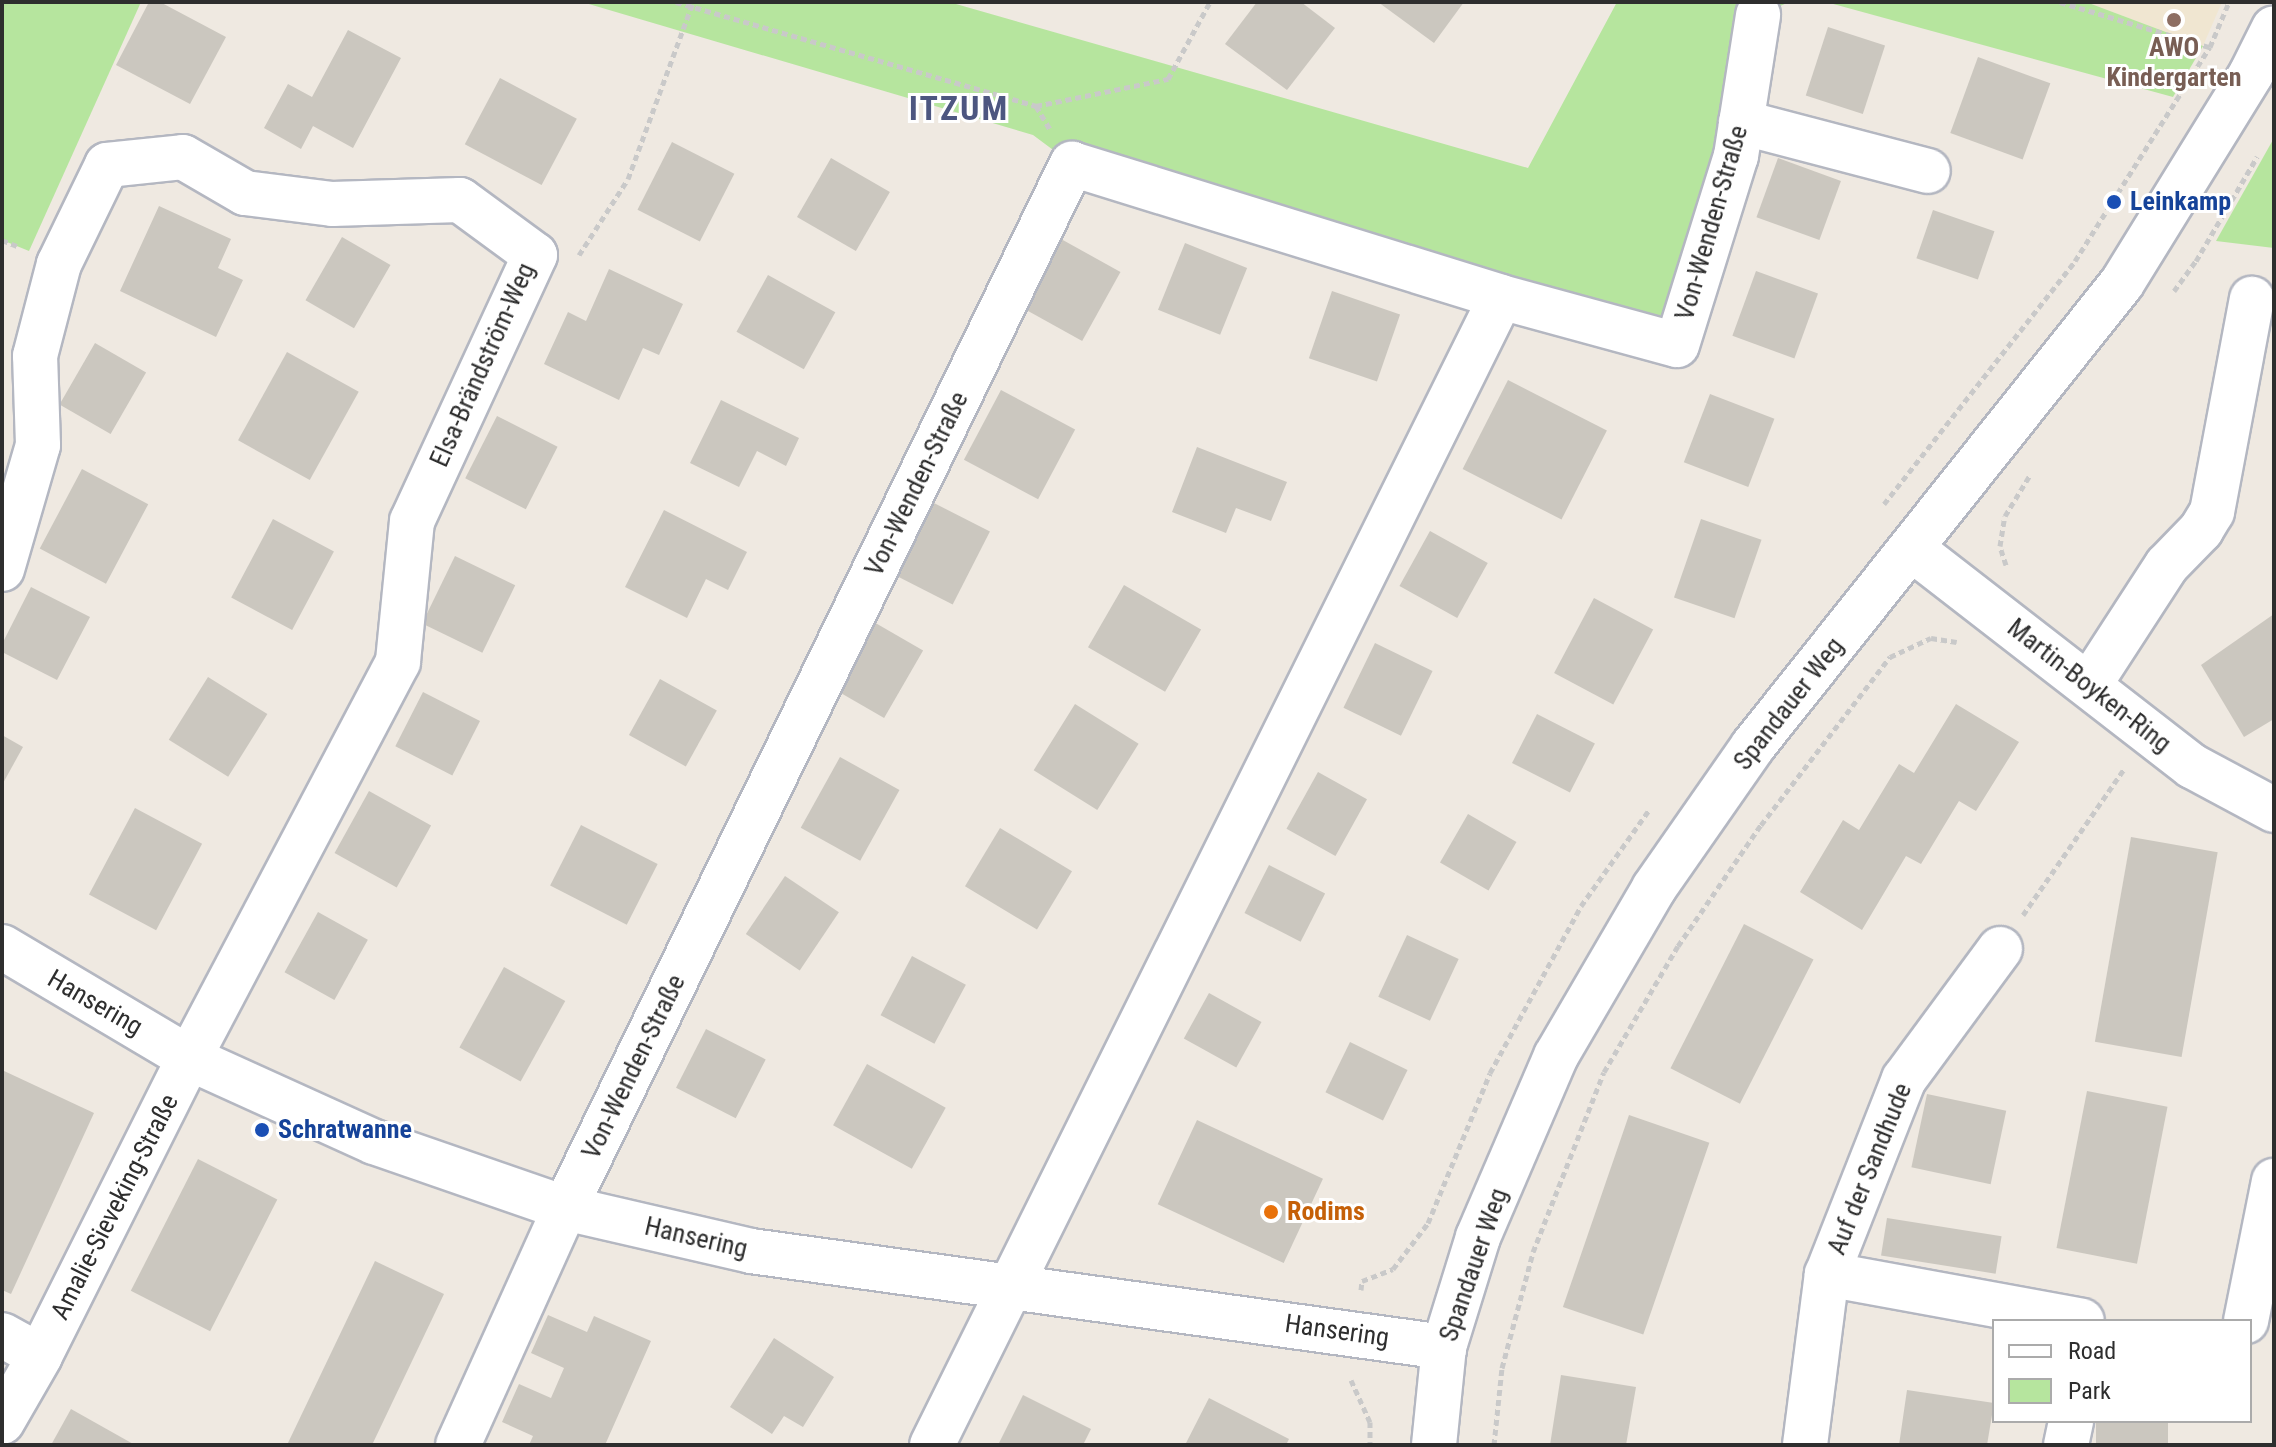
<!DOCTYPE html>
<html>
<head>
<meta charset="utf-8">
<style>
  body { margin:0 }
  #map { position:relative; width:2276px; height:1447px; overflow:hidden; background:#efe9e1; font-family:"Roboto Condensed",sans-serif }
  div>[style] { position:absolute }
  [style*='--x'] { left:calc(var(--x)*1px); top:calc(var(--y)*1px); width:calc(var(--w)*1px); rotate:calc(var(--a)*1deg) }
  .education>* { inset:0; background:#f0e6d1 }
  .green>* { inset:0; background:#b6e59e }
  .building>* { inset:0; background:#cbc7bf; transform-origin:0 0 }
  .path>* { height:5px; margin-top:-2.5px; transform-origin:0; background:repeating-linear-gradient(90deg,#c9c9c9 0 6px,transparent 0 10px) }
  .roads { filter:drop-shadow(2px 0 #b4b7c1) drop-shadow(-2px 0 #b4b7c1) drop-shadow(0 2px #b4b7c1) drop-shadow(0 -2px #b4b7c1) }
  .minor>* { height:44px; margin:-22px; padding:0 22px; transform-origin:22px; border-radius:22px; background:#fff }
  .dots>* { width:22px; height:22px; translate:-50% -50%; box-sizing:border-box; border:4px solid #fff; border-radius:50% }
  span { translate:-50% -50%; white-space:nowrap; text-align:center; line-height:1.15; -webkit-text-stroke:6px #fff; paint-order:stroke }
  .education-label { font-size:26px; color:#785e54; font-weight:700 }
  .transit-label { font-size:26px; color:#164399; font-weight:700 }
  .left { translate:0 -50%; text-align:left }
  .street-label { font-size:26px; color:#2e2e2e }
  .food-label { font-size:26px; color:#c56008; font-weight:700 }
  .district-label { font-size:34px; color:#4d5680; font-weight:700; letter-spacing:2px }
  .frame { position:absolute; inset:0; border:4px solid #2e2e2e; pointer-events:none }
  .legend { position:absolute; left:1992px; top:1319px; width:260px; height:104px; box-sizing:border-box; background:#fff; border:2px solid #ababab; margin:0; padding:10px 14px; list-style:none; font-size:24px; color:#2e2e2e }
  .legend li { display:flex; align-items:center; gap:16px; height:40px }
  .legend b { width:40px; border:2px solid #ababab }
</style>
</head>
<body>
<div id="map">
  <div class="education">
    <div style="clip-path:polygon(2086px 2px,2222px 2px,2203px 46px)"></div>
  </div>
  <div class="green">
    <div style="clip-path:polygon(2px 2px,141px 2px,29px 251px,2px 240px)"></div>
    <div style="clip-path:polygon(582px 2px,949px 2px,1528px 168px,1617px 2px,1789px 2px,1758px 16px,1677px 345px,1072px 164px,1033px 135px)"></div>
    <div style="clip-path:polygon(1826px 2px,2086px 2px,2203px 46px,2173px 97px)"></div>
    <div style="clip-path:polygon(2274px 138px,2274px 248px,2216px 241px)"></div>
  </div>
  <div class="building">
    <div style="clip-path:polygon(149px 2px,160px 2px,226px 37px,190px 104px,116px 65px)"></div>
    <div style="clip-path:polygon(1257px 2px,1301px 2px,1335px 28px,1287px 90px,1225px 44px)"></div>
    <div style="clip-path:polygon(1378px 2px,1464px 2px,1434px 43px)"></div>
    <div style="left:1828px;top:27px;width:60px;height:72px;rotate:18deg"></div>
    <div style="clip-path:polygon(348px 30px,401px 58px,353px 148px,313px 126px,301px 149px,264px 128px,288px 84px,312px 97px)"></div>
    <div style="left:1978px;top:57px;width:77px;height:81px;rotate:20deg"></div>
    <div style="left:500px;top:78px;width:87px;height:75px;rotate:28deg"></div>
    <div style="left:672px;top:142px;width:70px;height:76px;rotate:27deg"></div>
    <div style="left:831px;top:158px;width:68px;height:68px;rotate:30deg"></div>
    <div style="left:1778px;top:158px;width:67px;height:63px;rotate:20deg"></div>
    <div style="clip-path:polygon(159px 206px,231px 239px,218px 268px,243px 280px,216px 337px,120px 291px)"></div>
    <div style="left:1933px;top:210px;width:65px;height:51px;rotate:19deg"></div>
    <div style="left:342px;top:237px;width:56px;height:73px;rotate:30deg"></div>
    <div style="left:1061px;top:239px;width:68px;height:79px;rotate:29deg"></div>
    <div style="left:1185px;top:243px;width:67px;height:72px;rotate:22deg"></div>
    <div style="clip-path:polygon(609px 269px,683px 304px,659px 355px,643px 348px,619px 400px,544px 364px,568px 312px,586px 321px)"></div>
    <div style="left:1756px;top:271px;width:66px;height:69px;rotate:20deg"></div>
    <div style="left:768px;top:275px;width:77px;height:65px;rotate:29deg"></div>
    <div style="left:1332px;top:291px;width:72px;height:71px;rotate:19deg"></div>
    <div style="left:95px;top:343px;width:59px;height:71px;rotate:30deg"></div>
    <div style="left:287px;top:352px;width:82px;height:101px;rotate:29deg"></div>
    <div style="left:1508px;top:380px;width:111px;height:100px;rotate:27deg"></div>
    <div style="left:1001px;top:390px;width:84px;height:79px;rotate:28deg"></div>
    <div style="left:1710px;top:394px;width:69px;height:73px;rotate:21deg"></div>
    <div style="clip-path:polygon(721px 400px,799px 438px,786px 466px,757px 451px,739px 487px,690px 463px)"></div>
    <div style="left:497px;top:416px;width:68px;height:70px;rotate:27deg"></div>
    <div style="clip-path:polygon(1197px 447px,1287px 482px,1271px 521px,1236px 508px,1226px 533px,1172px 512px)"></div>
    <div style="left:82px;top:469px;width:75px;height:90px;rotate:28deg"></div>
    <div style="left:932px;top:502px;width:65px;height:82px;rotate:27deg"></div>
    <div style="clip-path:polygon(664px 510px,747px 552px,728px 590px,706px 579px,687px 618px,625px 587px)"></div>
    <div style="left:273px;top:519px;width:69px;height:89px;rotate:28deg"></div>
    <div style="left:1701px;top:519px;width:64px;height:83px;rotate:19deg"></div>
    <div style="left:1430px;top:531px;width:66px;height:63px;rotate:29deg"></div>
    <div style="left:455px;top:556px;width:67px;height:75px;rotate:26deg"></div>
    <div style="left:1124px;top:585px;width:89px;height:72px;rotate:30deg"></div>
    <div style="clip-path:polygon(31px 587px,90px 617px,57px 680px,2px 652px,2px 644px)"></div>
    <div style="left:1594px;top:598px;width:67px;height:85px;rotate:28deg"></div>
    <div style="clip-path:polygon(2274px 614px,2274px 719px,2244px 737px,2201px 665px)"></div>
    <div style="left:872px;top:621px;width:59px;height:78px;rotate:30deg"></div>
    <div style="left:1375px;top:643px;width:64px;height:72px;rotate:26deg"></div>
    <div style="left:208px;top:677px;width:70px;height:74px;rotate:32deg"></div>
    <div style="left:660px;top:679px;width:65px;height:64px;rotate:29deg"></div>
    <div style="left:423px;top:692px;width:64px;height:61px;rotate:27deg"></div>
    <div style="left:1075px;top:704px;width:75px;height:78px;rotate:32deg"></div>
    <div style="clip-path:polygon(1956px 704px,2019px 742px,1976px 811px,1959px 801px,1921px 864px,1906px 856px,1862px 930px,1800px 892px,1843px 820px,1859px 830px,1899px 764px,1914px 773px)"></div>
    <div style="left:1537px;top:714px;width:65px;height:55px;rotate:27deg"></div>
    <div style="clip-path:polygon(2px 735px,23px 747px,2px 785px)"></div>
    <div style="left:840px;top:757px;width:68px;height:81px;rotate:29deg"></div>
    <div style="left:1318px;top:772px;width:56px;height:65px;rotate:29deg"></div>
    <div style="left:369px;top:791px;width:71px;height:71px;rotate:29deg"></div>
    <div style="left:135px;top:808px;width:76px;height:98px;rotate:28deg"></div>
    <div style="left:1468px;top:814px;width:56px;height:56px;rotate:30deg"></div>
    <div style="left:581px;top:825px;width:86px;height:68px;rotate:27deg"></div>
    <div style="left:1000px;top:828px;width:84px;height:68px;rotate:31deg"></div>
    <div style="left:2131px;top:837px;width:88px;height:208px;rotate:10deg"></div>
    <div style="left:1269px;top:865px;width:63px;height:54px;rotate:27deg"></div>
    <div style="left:785px;top:876px;width:65px;height:70px;rotate:34deg"></div>
    <div style="left:318px;top:912px;width:57px;height:69px;rotate:29deg"></div>
    <div style="left:1744px;top:924px;width:78px;height:162px;rotate:27deg"></div>
    <div style="left:1407px;top:935px;width:57px;height:68px;rotate:25deg"></div>
    <div style="left:912px;top:956px;width:61px;height:67px;rotate:28deg"></div>
    <div style="left:504px;top:967px;width:70px;height:92px;rotate:29deg"></div>
    <div style="left:1209px;top:993px;width:60px;height:52px;rotate:29deg"></div>
    <div style="left:706px;top:1029px;width:67px;height:66px;rotate:27deg"></div>
    <div style="left:1350px;top:1042px;width:64px;height:56px;rotate:26deg"></div>
    <div style="left:867px;top:1064px;width:90px;height:70px;rotate:29deg"></div>
    <div style="clip-path:polygon(2px 1070px,94px 1113px,11px 1294px,2px 1290px)"></div>
    <div style="left:2087px;top:1091px;width:82px;height:160px;rotate:11deg"></div>
    <div style="left:1927px;top:1094px;width:81px;height:75px;rotate:12deg"></div>
    <div style="left:1629px;top:1115px;width:85px;height:203px;rotate:19deg"></div>
    <div style="left:1197px;top:1120px;width:139px;height:93px;rotate:25deg"></div>
    <div style="left:198px;top:1159px;width:89px;height:148px;rotate:27deg"></div>
    <div style="left:1887px;top:1218px;width:116px;height:38px;rotate:9deg"></div>
    <div style="clip-path:polygon(375px 1261px,444px 1294px,372px 1445px,287px 1445px)"></div>
    <div style="clip-path:polygon(548px 1315px,587px 1332px,594px 1316px,651px 1341px,605px 1445px,529px 1445px,533px 1436px,502px 1422px,519px 1384px,551px 1398px,564px 1368px,531px 1353px)"></div>
    <div style="clip-path:polygon(774px 1338px,834px 1377px,803px 1427px,784px 1416px,772px 1434px,730px 1407px)"></div>
    <div style="clip-path:polygon(1561px 1375px,1636px 1387px,1626px 1445px,1550px 1445px)"></div>
    <div style="clip-path:polygon(1907px 1390px,1994px 1403px,1987px 1445px,1899px 1445px)"></div>
    <div style="clip-path:polygon(1023px 1395px,1091px 1429px,1083px 1445px,998px 1445px)"></div>
    <div style="clip-path:polygon(1209px 1398px,1289px 1439px,1286px 1445px,1185px 1445px)"></div>
    <div style="clip-path:polygon(71px 1409px,135px 1445px,51px 1445px)"></div>
    <div style="left:2096px;top:1421px;width:72px;height:25px"></div>
  </div>
  <div class="path">
    <div style="--x:676;--y:2;--w:375;--a:16.1"></div>
    <div style="--x:1036;--y:106;--w:135;--a:-11.6"></div>
    <div style="--x:1168;--y:79;--w:88;--a:-61.4"></div>
    <div style="--x:2060;--y:2;--w:156;--a:16.8"></div>
    <div style="--x:1036;--y:106;--w:27;--a:59"></div>
    <div style="--x:2;--y:240;--w:16;--a:22"></div>
    <div style="--x:579;--y:255;--w:90;--a:-57.2"></div>
    <div style="--x:628;--y:179;--w:189;--a:-69.8"></div>
    <div style="--x:2174;--y:291;--w:37;--a:-54"></div>
    <div style="--x:2196;--y:261;--w:121;--a:-59.6"></div>
    <div style="--x:1884;--y:504;--w:309;--a:-51.8"></div>
    <div style="--x:2075;--y:261;--w:253;--a:-57.8"></div>
    <div style="--x:2210;--y:47;--w:49;--a:-67.1"></div>
    <div style="--x:2006;--y:565;--w:20;--a:-108"></div>
    <div style="--x:2000;--y:546;--w:30;--a:-81"></div>
    <div style="--x:2005;--y:516;--w:48;--a:-58.6"></div>
    <div style="--x:2023;--y:915;--w:178;--a:-55.3"></div>
    <div style="--x:1361;--y:1290;--w:9;--a:-84"></div>
    <div style="--x:1362;--y:1281;--w:33;--a:-21"></div>
    <div style="--x:1393;--y:1269;--w:58;--a:-52.7"></div>
    <div style="--x:1428;--y:1223;--w:162;--a:-67.5"></div>
    <div style="--x:1490;--y:1073;--w:190;--a:-61.4"></div>
    <div style="--x:1581;--y:906;--w:118;--a:-54.7"></div>
    <div style="--x:1351;--y:1380;--w:46;--a:65.7"></div>
    <div style="--x:1370;--y:1422;--w:23;--a:90"></div>
    <div style="--x:1494;--y:1445;--w:77;--a:-84.1"></div>
    <div style="--x:1502;--y:1368;--w:120;--a:-75"></div>
    <div style="--x:1533;--y:1252;--w:193;--a:-68.5"></div>
    <div style="--x:1604;--y:1072;--w:146;--a:-59.6"></div>
    <div style="--x:1678;--y:946;--w:147;--a:-55.6"></div>
    <div style="--x:1761;--y:825;--w:212;--a:-52.5"></div>
    <div style="--x:1890;--y:657;--w:45;--a:-24.9"></div>
    <div style="--x:1931;--y:638;--w:26;--a:9"></div>
  </div>
  <div class="roads">
    <div class="minor">
      <div style="--x:1741;--y:122;--w:193;--a:14.7"></div>
      <div style="--x:1912;--y:549;--w:354;--a:37.8"></div>
      <div style="--x:2192;--y:766;--w:93;--a:28.2"></div>
      <div style="--x:2;--y:569;--w:129;--a:-73.8"></div>
      <div style="--x:38;--y:445;--w:89;--a:-91.9"></div>
      <div style="--x:35;--y:356;--w:95;--a:-75.4"></div>
      <div style="--x:59;--y:264;--w:110;--a:-64.1"></div>
      <div style="--x:107;--y:165;--w:76;--a:-6"></div>
      <div style="--x:183;--y:157;--w:72;--a:30.1"></div>
      <div style="--x:245;--y:193;--w:88;--a:7.2"></div>
      <div style="--x:332;--y:204;--w:128;--a:-1.8"></div>
      <div style="--x:460;--y:200;--w:93;--a:36.3"></div>
      <div style="--x:535;--y:255;--w:293;--a:114.8"></div>
      <div style="--x:412;--y:521;--w:142;--a:95.7"></div>
      <div style="--x:398;--y:662;--w:448;--a:117.8"></div>
      <div style="--x:189;--y:1058;--w:333;--a:116.6"></div>
      <div style="--x:40;--y:1356;--w:76;--a:119.9"></div>
      <div style="--x:2089;--y:685;--w:143;--a:-57"></div>
      <div style="--x:2167;--y:565;--w:49;--a:-45.8"></div>
      <div style="--x:2201;--y:530;--w:21;--a:-59"></div>
      <div style="--x:2212;--y:512;--w:217;--a:-79.4"></div>
      <div style="--x:2;--y:947;--w:217;--a:30.7"></div>
      <div style="--x:189;--y:1058;--w:203;--a:24.4"></div>
      <div style="--x:374;--y:1142;--w:202;--a:19.1"></div>
      <div style="--x:565;--y:1208;--w:191;--a:13"></div>
      <div style="--x:751;--y:1251;--w:700;--a:7.89"></div>
      <div style="--x:2000;--y:949;--w:162;--a:126.4"></div>
      <div style="--x:1904;--y:1079;--w:210;--a:111.5"></div>
      <div style="--x:1827;--y:1274;--w:259;--a:10.4"></div>
      <div style="--x:2246;--y:1321;--w:143;--a:-78.7"></div>
      <div style="--x:2;--y:1335;--w:43;--a:28.9"></div>
      <div style="--x:458;--y:1445;--w:260;--a:-65.7"></div>
      <div style="--x:565;--y:1208;--w:1161;--a:-64.1"></div>
      <div style="--x:1072;--y:164;--w:449;--a:17.2"></div>
      <div style="--x:932;--y:1445;--w:1281;--a:-63.63"></div>
      <div style="--x:1501;--y:297;--w:182;--a:15.3"></div>
      <div style="--x:1677;--y:345;--w:198;--a:-72.7"></div>
      <div style="--x:1736;--y:156;--w:143;--a:-81.1"></div>
      <div style="--x:1434;--y:1445;--w:99;--a:-84.2"></div>
      <div style="--x:1444;--y:1347;--w:115;--a:-72.8"></div>
      <div style="--x:1478;--y:1237;--w:197;--a:-66.7"></div>
      <div style="--x:1556;--y:1056;--w:194;--a:-59.7"></div>
      <div style="--x:1654;--y:888;--w:173;--a:-55.1"></div>
      <div style="--x:1753;--y:746;--w:592;--a:-51.45"></div>
      <div style="--x:2122;--y:283;--w:246;--a:-58.3"></div>
      <div style="--x:2251;--y:74;--w:51;--a:-63.4"></div>
      <div style="--x:1805;--y:1445;--w:172;--a:-82.7"></div>
      <div style="--x:2066;--y:1445;--w:25;--a:-78"></div>
    </div>
  </div>
  <div class="dots">
    <div style="left:2174px;top:20px;background:#8d6e63"></div>
    <div style="left:2114px;top:202px;background:#1a4fb4"></div>
    <div style="left:262px;top:1130px;background:#1a4fb4"></div>
    <div style="left:1271px;top:1212px;background:#e8710a"></div>
  </div>
  <div class="education-label">
    <span style="left:2174px;top:63px">AWO<br>Kindergarten</span>
  </div>
  <div class="transit-label">
    <span class="left" style="left:2130px;top:202px">Leinkamp</span>
    <span class="left" style="left:278px;top:1130px">Schratwanne</span>
  </div>
  <div class="street-label">
    <span style="left:1712px;top:223px;rotate:-74deg">Von-Wenden-Straße</span>
    <span style="left:483px;top:365px;rotate:-66deg">Elsa-Brändström-Weg</span>
    <span style="left:917px;top:484px;rotate:-64deg">Von-Wenden-Straße</span>
    <span style="left:2089px;top:686px;rotate:38deg">Martin-Boyken-Ring</span>
    <span style="left:1789px;top:704px;rotate:-52deg">Spandauer Weg</span>
    <span style="left:95px;top:1003px;rotate:30deg">Hansering</span>
    <span style="left:634px;top:1067px;rotate:-64deg">Von-Wenden-Straße</span>
    <span style="left:1870px;top:1169px;rotate:-68deg">Auf der Sandhude</span>
    <span style="left:115px;top:1207px;rotate:-63deg">Amalie-Sieveking-Straße</span>
    <span style="left:696px;top:1238px;rotate:13deg">Hansering</span>
    <span style="left:1474px;top:1265px;rotate:-71deg">Spandauer Weg</span>
    <span style="left:1337px;top:1331px;rotate:8deg">Hansering</span>
  </div>
  <div class="food-label">
    <span class="left" style="left:1287px;top:1212px">Rodims</span>
  </div>
  <div class="district-label">
    <span style="left:959px;top:109px">ITZUM</span>
  </div>
  <div class="frame"></div>
  <ul class="legend">
  <li><b style="height:10px;background:#fff"></b>Road</li>
  <li><b style="height:22px;background:#b6e59e"></b>Park</li>
  </ul>
</div>
</body>
</html>
